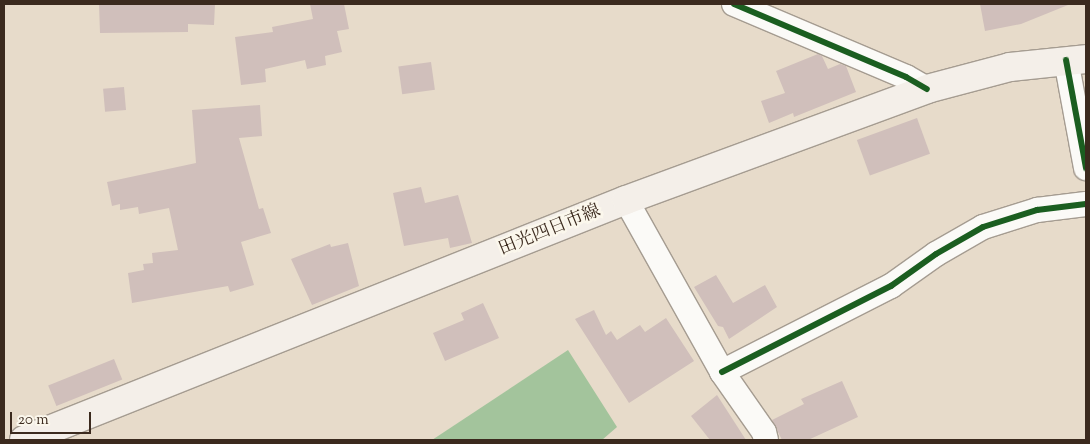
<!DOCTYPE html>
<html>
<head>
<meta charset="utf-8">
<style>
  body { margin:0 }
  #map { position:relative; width:1090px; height:444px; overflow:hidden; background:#e7dbca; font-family:"Sorts Mill Goudy","Noto Serif JP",serif }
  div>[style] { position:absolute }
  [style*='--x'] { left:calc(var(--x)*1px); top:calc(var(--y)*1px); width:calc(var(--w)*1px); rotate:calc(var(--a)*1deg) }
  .forest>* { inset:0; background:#a3c49c }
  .building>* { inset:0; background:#d0bfbb; transform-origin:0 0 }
  .roads { filter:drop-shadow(1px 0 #a59c91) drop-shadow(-1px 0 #a59c91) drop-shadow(0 1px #a59c91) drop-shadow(0 -1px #a59c91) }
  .minor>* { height:24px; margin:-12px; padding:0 12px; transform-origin:12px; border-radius:12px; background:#fbfaf7 }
  .secondary>* { height:28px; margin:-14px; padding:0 14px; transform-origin:14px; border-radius:14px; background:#f4efe9 }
  .cycleway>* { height:6px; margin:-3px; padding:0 3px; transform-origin:3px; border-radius:3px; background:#1b5e20 }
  span { translate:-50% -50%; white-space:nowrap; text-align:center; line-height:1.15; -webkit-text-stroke:5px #fbf7ec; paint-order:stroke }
  .street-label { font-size:18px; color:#3b2a1e }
  .frame { position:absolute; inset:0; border:5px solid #3b2a1e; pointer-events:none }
  .scale { position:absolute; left:10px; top:412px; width:81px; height:22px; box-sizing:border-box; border:2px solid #3b2a1e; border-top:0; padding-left:6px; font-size:15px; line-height:18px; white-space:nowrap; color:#3b2a1e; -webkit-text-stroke:4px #fbf7ec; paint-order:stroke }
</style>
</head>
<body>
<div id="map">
  <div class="forest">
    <div style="clip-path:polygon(568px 350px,617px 427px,602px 440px,432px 440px)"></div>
  </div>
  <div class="building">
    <div style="clip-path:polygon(99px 4px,215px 4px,214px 25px,188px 24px,188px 32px,100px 33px)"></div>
    <div style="clip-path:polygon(310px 4px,344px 4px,349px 29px,337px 31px,342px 52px,325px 56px,326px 65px,307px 69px,305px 60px,265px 69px,266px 82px,241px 85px,235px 37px,273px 32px,272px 27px,313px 19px)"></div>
    <div style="clip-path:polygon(980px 4px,1068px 4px,1068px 5px,1021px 24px,985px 31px)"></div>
    <div style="clip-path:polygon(818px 54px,822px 56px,828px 69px,840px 64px,846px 66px,856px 92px,794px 117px,793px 113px,769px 123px,761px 101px,785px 93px,776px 71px)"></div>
    <div style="left:431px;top:62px;width:28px;height:33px;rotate:82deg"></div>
    <div style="left:124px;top:87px;width:23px;height:21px;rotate:85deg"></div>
    <div style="clip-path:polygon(260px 105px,262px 136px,239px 138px,259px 209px,263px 208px,271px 233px,241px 242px,254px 285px,230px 292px,228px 286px,132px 303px,128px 273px,144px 270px,143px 264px,153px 263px,152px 253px,178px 250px,169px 208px,139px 214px,138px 207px,120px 210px,120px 204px,112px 206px,107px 182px,196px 163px,192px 110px)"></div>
    <div style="left:917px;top:118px;width:38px;height:64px;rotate:70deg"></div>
    <div style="clip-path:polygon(421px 187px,425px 203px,458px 195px,472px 243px,450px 248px,448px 238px,404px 246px,393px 193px)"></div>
    <div style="clip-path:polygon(348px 243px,359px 286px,312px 305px,291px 259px,330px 244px,331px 247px)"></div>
    <div style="clip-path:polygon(716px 275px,733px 303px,765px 285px,777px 307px,729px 339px,723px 327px,718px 326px,694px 287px)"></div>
    <div style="clip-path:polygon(483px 303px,499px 338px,445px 361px,433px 333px,464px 320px,461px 313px)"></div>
    <div style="clip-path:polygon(594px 310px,606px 335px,611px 331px,617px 340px,640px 325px,645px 332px,666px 318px,694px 361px,629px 403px,575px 319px)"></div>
    <div style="left:114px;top:359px;width:22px;height:71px;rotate:68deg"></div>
    <div style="clip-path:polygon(842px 381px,858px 417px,808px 440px,782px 440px,772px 420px,804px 404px,801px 399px)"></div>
    <div style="clip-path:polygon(717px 395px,746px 440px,710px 440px,691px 416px)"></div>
  </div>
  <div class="roads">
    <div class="minor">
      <div style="--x:734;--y:4;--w:187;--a:23"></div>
      <div style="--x:906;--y:77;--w:24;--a:30"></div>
      <div style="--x:1066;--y:60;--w:110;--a:79.5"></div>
      <div style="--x:626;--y:200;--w:197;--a:60.8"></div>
      <div style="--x:722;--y:372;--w:73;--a:55"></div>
      <div style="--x:764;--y:432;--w:8;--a:76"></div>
      <div style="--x:722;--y:372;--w:190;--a:-27"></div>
      <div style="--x:891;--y:286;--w:55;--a:-35.4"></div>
      <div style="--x:936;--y:254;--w:54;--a:-29.9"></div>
      <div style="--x:983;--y:227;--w:57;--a:-17.5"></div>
      <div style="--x:1037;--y:210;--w:49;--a:-7"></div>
    </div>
    <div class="secondary">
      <div style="--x:24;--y:440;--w:648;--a:-21.74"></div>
      <div style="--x:626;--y:200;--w:321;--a:-20.2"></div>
      <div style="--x:927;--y:89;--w:86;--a:-14.8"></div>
      <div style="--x:1010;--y:67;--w:76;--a:-6"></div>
    </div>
  </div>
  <div class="cycleway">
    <div style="--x:734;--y:4;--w:187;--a:23"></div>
    <div style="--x:906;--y:77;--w:24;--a:30"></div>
    <div style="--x:1066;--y:60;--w:110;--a:79.5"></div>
    <div style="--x:722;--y:372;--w:190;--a:-27"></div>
    <div style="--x:891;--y:286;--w:55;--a:-35.4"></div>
    <div style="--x:936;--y:254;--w:54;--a:-29.9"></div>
    <div style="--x:983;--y:227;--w:57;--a:-17.5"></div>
    <div style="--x:1037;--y:210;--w:49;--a:-7"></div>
  </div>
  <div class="street-label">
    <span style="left:550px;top:231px;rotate:-22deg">田光四日市線</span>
  </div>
  <div class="frame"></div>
  <div class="scale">20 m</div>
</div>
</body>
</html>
